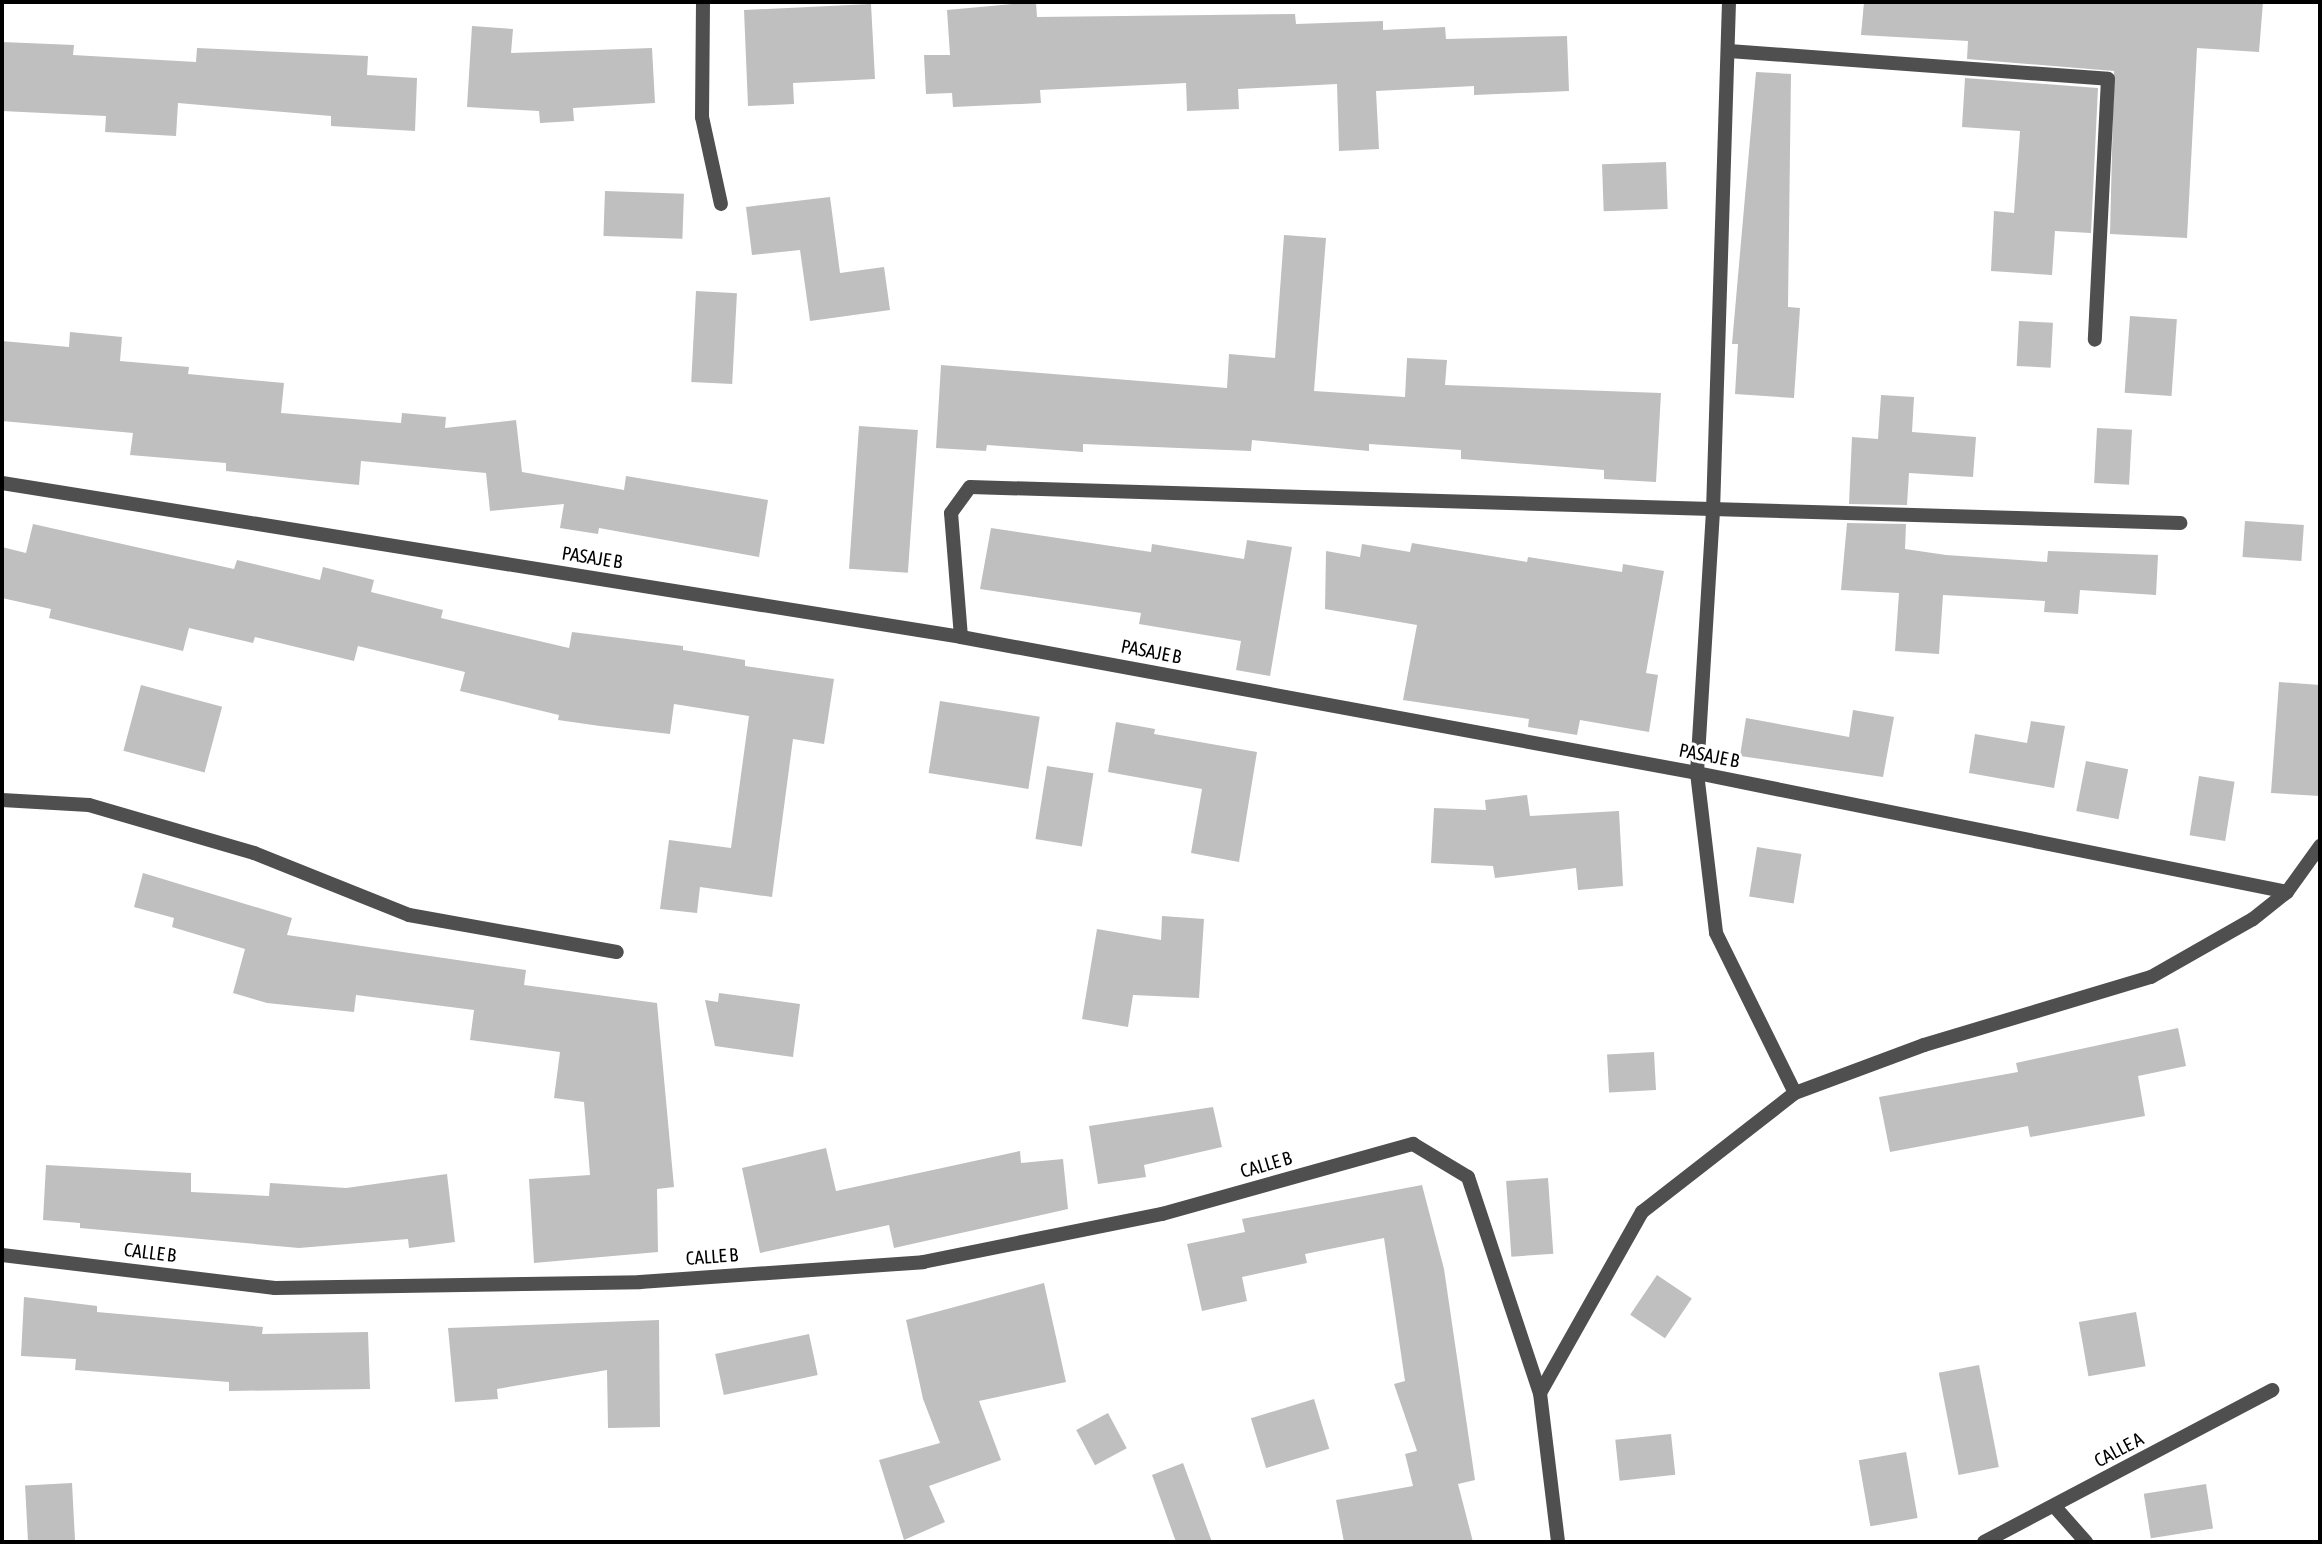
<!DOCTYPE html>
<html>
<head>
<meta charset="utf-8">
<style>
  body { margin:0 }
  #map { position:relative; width:2322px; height:1544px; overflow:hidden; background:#fff; font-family:"Asap Condensed",sans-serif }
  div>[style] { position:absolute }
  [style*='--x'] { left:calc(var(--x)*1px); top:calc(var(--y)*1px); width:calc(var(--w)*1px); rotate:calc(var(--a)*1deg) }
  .building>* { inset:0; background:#bfbfbf; transform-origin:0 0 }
  .lane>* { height:14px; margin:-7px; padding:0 7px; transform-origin:7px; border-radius:7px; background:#4f4f4f }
  .street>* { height:14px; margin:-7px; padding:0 7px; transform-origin:7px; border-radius:7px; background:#4f4f4f }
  span { translate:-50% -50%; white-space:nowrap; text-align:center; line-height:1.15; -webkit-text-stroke:6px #fff; paint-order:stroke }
  .street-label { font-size:19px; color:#000 }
  .frame { position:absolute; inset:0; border:4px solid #000; pointer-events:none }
</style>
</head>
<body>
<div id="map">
  <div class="building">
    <div style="clip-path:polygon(1036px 2px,1037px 17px,1295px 14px,1296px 24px,1383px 21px,1383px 30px,1445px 27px,1446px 39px,1567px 36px,1569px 91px,1474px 95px,1474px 86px,1376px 91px,1379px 149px,1339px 151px,1337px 84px,1238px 89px,1239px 109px,1187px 111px,1186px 83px,1040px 90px,1041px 103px,953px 107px,952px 93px,926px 94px,924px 55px,950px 55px,947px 10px)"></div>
    <div style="clip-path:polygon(1864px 2px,2263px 2px,2259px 52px,2197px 48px,2187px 238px,2110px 234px,2114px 71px,1967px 59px,1968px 41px,1861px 35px)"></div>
    <div style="clip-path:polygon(871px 4px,875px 79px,793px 83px,794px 104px,748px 106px,744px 10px)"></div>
    <div style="clip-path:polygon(472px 26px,513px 29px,511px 53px,652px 48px,655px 103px,573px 108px,574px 121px,540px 123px,539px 111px,467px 107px)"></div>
    <div style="clip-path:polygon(2px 42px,74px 45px,73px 55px,196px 62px,197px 48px,368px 56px,367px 75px,417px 78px,415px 131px,331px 126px,331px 116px,178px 103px,176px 136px,105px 132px,106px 116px,2px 111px)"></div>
    <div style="clip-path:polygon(1756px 72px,1791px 74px,1788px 307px,1800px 308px,1794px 398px,1735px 394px,1738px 344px,1732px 344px)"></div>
    <div style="clip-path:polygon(1965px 78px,2098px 88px,2091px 233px,2055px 231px,2052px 275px,1991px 271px,1994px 211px,2014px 213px,2020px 131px,1962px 127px)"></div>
    <div style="left:1666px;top:162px;width:47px;height:64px;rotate:88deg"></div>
    <div style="left:605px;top:191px;width:79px;height:45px;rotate:2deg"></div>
    <div style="clip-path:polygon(830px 197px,840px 273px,884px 267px,890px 310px,810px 321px,800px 250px,752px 255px,746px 207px)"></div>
    <div style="clip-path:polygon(1284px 235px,1326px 238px,1314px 391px,1405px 397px,1407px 358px,1447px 360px,1445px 385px,1661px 393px,1656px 482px,1604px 479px,1604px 470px,1461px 459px,1461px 450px,1369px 444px,1369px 451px,1252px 440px,1251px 451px,1083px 444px,1083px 452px,987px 445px,986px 451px,936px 448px,941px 365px,1227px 388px,1229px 354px,1275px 358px)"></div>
    <div style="left:696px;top:291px;width:41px;height:91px;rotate:3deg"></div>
    <div style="left:2130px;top:316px;width:47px;height:77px;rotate:4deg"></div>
    <div style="left:2019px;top:321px;width:34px;height:45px;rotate:3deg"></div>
    <div style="clip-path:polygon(70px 332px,122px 337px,120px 361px,189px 367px,188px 374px,284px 383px,281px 413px,401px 423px,402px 413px,446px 417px,445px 428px,516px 420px,522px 472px,624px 490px,626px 476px,768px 500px,759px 557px,599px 528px,598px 534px,560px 528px,564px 504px,490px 511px,486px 473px,361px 461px,359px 485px,309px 480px,226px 471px,226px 463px,130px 455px,133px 433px,2px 421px,2px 341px,69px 347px)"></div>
    <div style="clip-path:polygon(1881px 395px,1914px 397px,1912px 432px,1976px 437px,1973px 477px,1909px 473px,1907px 505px,1849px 504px,1852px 437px,1878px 439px)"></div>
    <div style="left:859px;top:426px;width:59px;height:143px;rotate:4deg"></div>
    <div style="left:2097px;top:428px;width:35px;height:55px;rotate:3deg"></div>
    <div style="left:2245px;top:521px;width:59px;height:36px;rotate:4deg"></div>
    <div style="clip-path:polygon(1847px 523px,1906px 524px,1905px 549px,1946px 555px,2047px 562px,2048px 551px,2158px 555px,2156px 595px,2080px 590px,2078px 614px,2044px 612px,2045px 601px,1943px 595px,1939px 654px,1895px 651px,1899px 593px,1841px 590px)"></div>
    <div style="clip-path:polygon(33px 524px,234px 569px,237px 560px,320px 580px,323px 567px,374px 580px,371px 592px,443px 610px,441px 618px,569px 648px,572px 632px,683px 646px,683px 650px,745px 660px,745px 666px,834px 679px,824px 744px,793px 739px,772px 897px,700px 887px,697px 913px,660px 909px,669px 840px,731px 848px,749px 716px,674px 704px,670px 734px,600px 726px,558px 720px,559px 715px,460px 691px,465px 672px,358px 646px,354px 661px,255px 637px,253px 643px,189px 628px,183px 651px,49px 618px,51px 609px,2px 598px,2px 547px,26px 553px)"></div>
    <div style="clip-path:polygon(991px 528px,1151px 552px,1152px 544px,1244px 559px,1247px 540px,1292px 547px,1270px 676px,1236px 670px,1241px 641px,1139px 624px,1141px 613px,980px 589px)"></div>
    <div style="clip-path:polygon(1412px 543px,1527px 562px,1528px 557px,1622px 572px,1623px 564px,1664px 571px,1646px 673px,1658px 675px,1649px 732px,1580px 720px,1577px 735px,1528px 727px,1529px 719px,1403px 700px,1417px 625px,1325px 609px,1326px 551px,1360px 557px,1362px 544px,1410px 552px)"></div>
    <div style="clip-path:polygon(2279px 682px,2320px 685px,2320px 796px,2271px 793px)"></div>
    <div style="left:141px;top:685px;width:84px;height:68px;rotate:15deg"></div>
    <div style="left:940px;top:701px;width:101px;height:73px;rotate:9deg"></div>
    <div style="clip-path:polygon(1853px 710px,1894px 717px,1883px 777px,1740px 756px,1746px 718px,1849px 737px)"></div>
    <div style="clip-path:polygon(2031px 721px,2065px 726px,2054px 788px,1969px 773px,1975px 734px,2027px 743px)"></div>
    <div style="clip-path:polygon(1116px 722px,1155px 729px,1154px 734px,1257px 752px,1239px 862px,1191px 853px,1202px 789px,1108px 772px)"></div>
    <div style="left:2086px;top:761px;width:43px;height:51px;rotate:11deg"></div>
    <div style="left:1047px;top:766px;width:47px;height:74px;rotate:9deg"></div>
    <div style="left:2199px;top:776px;width:36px;height:60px;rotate:9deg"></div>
    <div style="clip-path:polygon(1527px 795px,1530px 816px,1619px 811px,1623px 886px,1578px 890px,1576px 868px,1495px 878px,1493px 866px,1431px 863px,1434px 808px,1486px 810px,1485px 800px)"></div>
    <div style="left:1757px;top:847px;width:45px;height:50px;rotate:9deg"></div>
    <div style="clip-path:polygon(143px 873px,292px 918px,287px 935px,526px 970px,524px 985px,657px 1003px,674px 1187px,657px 1189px,658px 1252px,534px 1263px,529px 1179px,590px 1175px,584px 1102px,554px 1098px,560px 1052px,470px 1040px,474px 1010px,356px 995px,354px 1012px,267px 1003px,233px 993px,245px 949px,172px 927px,174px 918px,134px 907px)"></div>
    <div style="clip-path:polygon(1162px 916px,1204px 919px,1199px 998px,1133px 995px,1128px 1027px,1082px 1019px,1097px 929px,1161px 940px)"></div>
    <div style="clip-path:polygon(719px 993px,800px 1004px,793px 1057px,715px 1046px,705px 1000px,718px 1002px)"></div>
    <div style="clip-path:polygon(2178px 1028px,2186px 1066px,2138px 1076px,2145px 1116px,2030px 1137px,2028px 1126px,1890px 1152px,1879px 1097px,2018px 1072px,2016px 1063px)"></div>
    <div style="left:1654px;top:1052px;width:38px;height:47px;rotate:87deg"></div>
    <div style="clip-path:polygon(1213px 1107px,1222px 1147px,1144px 1165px,1146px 1177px,1098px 1184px,1089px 1126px)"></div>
    <div style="clip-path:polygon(826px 1148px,836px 1191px,1020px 1151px,1021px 1163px,1063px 1159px,1068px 1209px,894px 1248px,889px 1225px,760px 1253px,742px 1168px)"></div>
    <div style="clip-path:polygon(46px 1165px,191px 1173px,191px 1192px,269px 1196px,270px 1183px,346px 1188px,447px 1174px,455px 1242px,409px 1248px,408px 1239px,299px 1248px,80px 1228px,80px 1223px,43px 1220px)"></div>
    <div style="left:1548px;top:1178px;width:76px;height:42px;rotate:86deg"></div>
    <div style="clip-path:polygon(1422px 1185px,1444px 1269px,1475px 1480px,1458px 1484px,1473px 1542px,1344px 1542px,1336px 1500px,1413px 1486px,1405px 1454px,1417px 1451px,1394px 1384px,1405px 1381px,1384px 1238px,1305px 1254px,1307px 1263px,1242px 1277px,1247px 1301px,1202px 1311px,1187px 1244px,1245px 1232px,1242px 1219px)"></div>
    <div style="left:1657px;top:1275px;width:42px;height:48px;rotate:34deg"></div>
    <div style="clip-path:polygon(1044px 1283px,1066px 1382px,979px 1401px,1001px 1460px,929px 1486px,945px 1522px,904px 1540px,879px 1460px,940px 1443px,923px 1399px,906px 1320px)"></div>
    <div style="clip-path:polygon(24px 1297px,97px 1306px,97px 1312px,263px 1327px,262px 1334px,368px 1332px,370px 1389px,229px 1391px,229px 1382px,75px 1370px,76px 1359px,21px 1356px)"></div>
    <div style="left:2136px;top:1312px;width:55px;height:58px;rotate:80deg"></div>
    <div style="clip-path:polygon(659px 1320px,660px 1427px,608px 1428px,607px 1370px,497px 1389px,498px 1399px,455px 1402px,448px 1328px)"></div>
    <div style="left:809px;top:1334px;width:42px;height:96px;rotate:78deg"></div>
    <div style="left:1979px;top:1365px;width:104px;height:41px;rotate:79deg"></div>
    <div style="left:1314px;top:1399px;width:52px;height:66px;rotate:73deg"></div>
    <div style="left:1108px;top:1413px;width:40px;height:36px;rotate:62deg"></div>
    <div style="left:1671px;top:1434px;width:41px;height:56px;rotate:84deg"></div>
    <div style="left:1906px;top:1452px;width:67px;height:48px;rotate:80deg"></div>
    <div style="clip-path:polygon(1183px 1463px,1212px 1542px,1176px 1542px,1152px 1475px)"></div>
    <div style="left:72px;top:1483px;width:59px;height:47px;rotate:87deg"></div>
    <div style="left:2206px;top:1484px;width:45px;height:63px;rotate:81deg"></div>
  </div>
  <div class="lane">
    <div style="--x:703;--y:2;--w:115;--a:90.5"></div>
    <div style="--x:702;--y:117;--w:89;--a:77.7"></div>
    <div style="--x:2055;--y:1507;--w:47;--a:48.5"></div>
  </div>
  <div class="street">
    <div style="--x:1729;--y:2;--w:509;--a:91.8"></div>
    <div style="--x:1713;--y:511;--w:262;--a:93.5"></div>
    <div style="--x:1697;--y:773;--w:161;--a:83.2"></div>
    <div style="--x:1716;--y:933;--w:178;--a:63.7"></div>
    <div style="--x:1729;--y:51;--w:380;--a:4.2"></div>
    <div style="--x:2108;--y:79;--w:261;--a:92.9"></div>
    <div style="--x:2;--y:483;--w:971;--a:9.12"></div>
    <div style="--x:961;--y:637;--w:748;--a:10.47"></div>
    <div style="--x:1697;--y:773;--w:602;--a:11.4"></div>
    <div style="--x:961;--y:637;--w:124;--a:-94.6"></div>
    <div style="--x:951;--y:513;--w:32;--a:-54"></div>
    <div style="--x:970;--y:487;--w:1211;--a:1.7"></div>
    <div style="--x:2;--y:800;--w:87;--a:3.3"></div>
    <div style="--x:89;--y:805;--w:172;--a:16.2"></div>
    <div style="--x:254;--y:853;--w:167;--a:21.8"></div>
    <div style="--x:409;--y:915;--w:211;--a:10.1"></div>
    <div style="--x:2;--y:1255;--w:275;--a:6.9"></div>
    <div style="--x:275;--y:1288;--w:365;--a:-0.9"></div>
    <div style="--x:640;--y:1282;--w:284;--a:-4"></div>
    <div style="--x:923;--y:1262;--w:244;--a:-11.4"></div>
    <div style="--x:1162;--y:1214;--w:261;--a:-15.6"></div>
    <div style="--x:1413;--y:1144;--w:64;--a:31"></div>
    <div style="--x:1468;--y:1177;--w:228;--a:71.6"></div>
    <div style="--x:1540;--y:1393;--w:150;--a:83.1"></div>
    <div style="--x:1540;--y:1393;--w:208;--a:-60.6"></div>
    <div style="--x:1642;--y:1212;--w:194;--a:-37.9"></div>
    <div style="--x:1795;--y:1093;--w:138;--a:-20.4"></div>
    <div style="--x:1924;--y:1045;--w:237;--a:-16.7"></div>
    <div style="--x:2151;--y:977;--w:117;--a:-29.6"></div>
    <div style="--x:2253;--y:919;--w:43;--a:-38.5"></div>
    <div style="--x:2287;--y:892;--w:57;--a:-54.3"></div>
    <div style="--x:1984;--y:1542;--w:326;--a:-27.8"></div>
  </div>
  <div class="street-label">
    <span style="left:592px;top:558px;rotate:9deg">PASAJE B</span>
    <span style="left:1151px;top:652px;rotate:11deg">PASAJE B</span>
    <span style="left:1709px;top:756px;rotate:11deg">PASAJE B</span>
    <span style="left:1266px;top:1165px;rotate:-16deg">CALLE B</span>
    <span style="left:150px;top:1253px;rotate:7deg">CALLE B</span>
    <span style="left:712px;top:1257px;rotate:-4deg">CALLE B</span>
    <span style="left:2119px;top:1450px;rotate:-28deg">CALLE A</span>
  </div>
  <div class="frame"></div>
</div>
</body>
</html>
